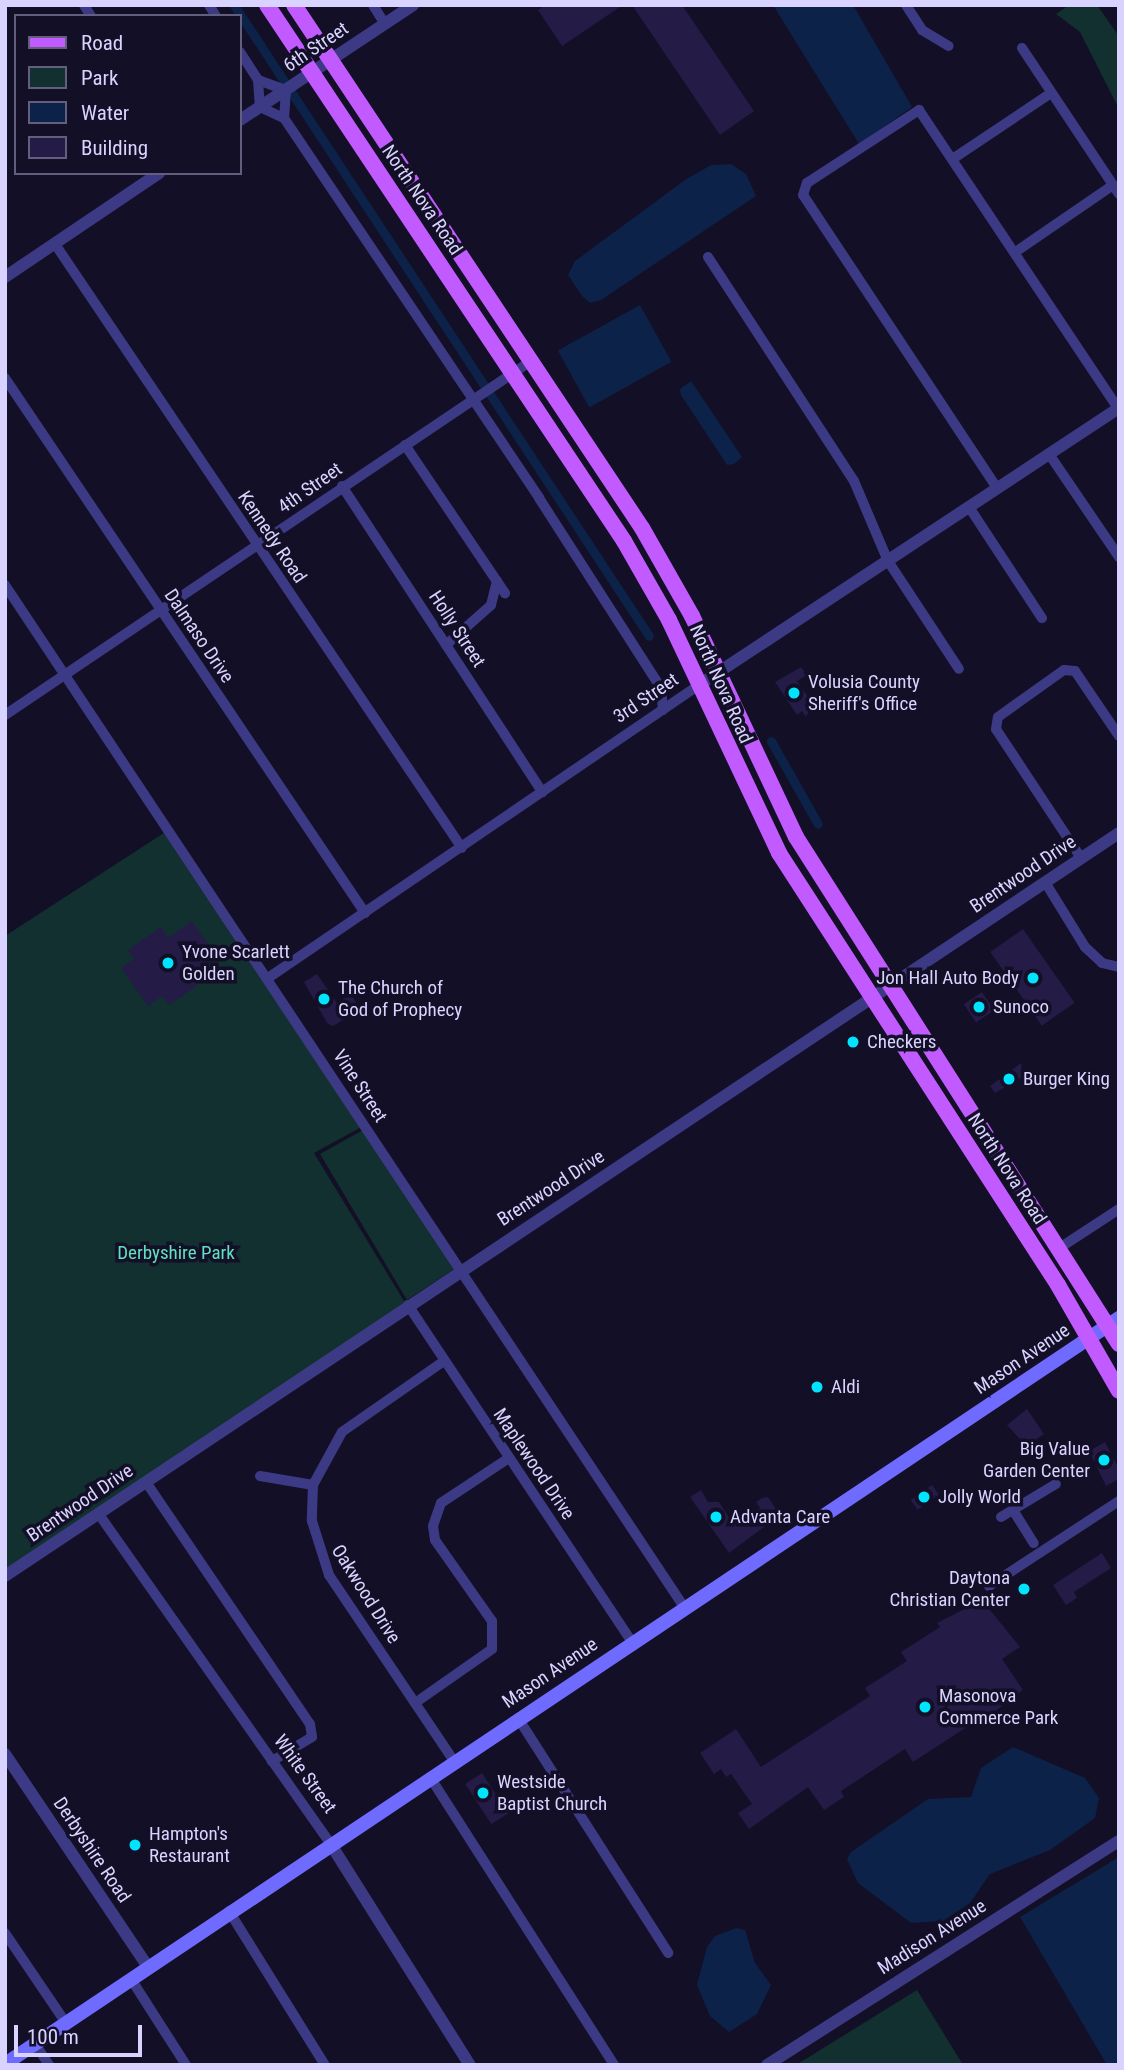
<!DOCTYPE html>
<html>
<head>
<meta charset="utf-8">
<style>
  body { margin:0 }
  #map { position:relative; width:1124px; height:2070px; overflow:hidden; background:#130f26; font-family:"Roboto Condensed",sans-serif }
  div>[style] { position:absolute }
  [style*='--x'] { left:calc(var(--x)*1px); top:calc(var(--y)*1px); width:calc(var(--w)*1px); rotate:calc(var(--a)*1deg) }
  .green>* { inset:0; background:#12302f }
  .water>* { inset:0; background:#0c2248; transform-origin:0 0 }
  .canal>* { height:9px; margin:-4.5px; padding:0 4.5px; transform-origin:4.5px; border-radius:4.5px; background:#0c2248 }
  .building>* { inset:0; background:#241b47; transform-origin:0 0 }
  .minor>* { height:10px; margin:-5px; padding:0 5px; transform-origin:5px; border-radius:5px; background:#3d3a85 }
  .tertiary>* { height:12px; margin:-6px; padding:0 6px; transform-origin:6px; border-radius:6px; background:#3d3a85 }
  .secondary>* { height:14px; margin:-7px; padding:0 7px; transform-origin:7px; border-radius:7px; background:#6f6bff }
  .primary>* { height:16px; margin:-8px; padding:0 8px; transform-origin:8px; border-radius:8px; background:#c25bff }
  .dots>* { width:19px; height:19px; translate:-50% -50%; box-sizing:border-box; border:4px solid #130f26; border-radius:50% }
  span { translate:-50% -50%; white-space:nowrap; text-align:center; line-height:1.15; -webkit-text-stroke:7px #130f26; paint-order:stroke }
  .street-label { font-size:19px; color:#d9d4ff }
  .poi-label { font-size:19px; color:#d9d4ff }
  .left { translate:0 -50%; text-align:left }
  .right { translate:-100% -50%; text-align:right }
  .park-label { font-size:19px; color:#5fe0c0 }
  .frame { position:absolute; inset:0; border:7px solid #d9d4ff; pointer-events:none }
  .legend { position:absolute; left:14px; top:14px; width:228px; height:161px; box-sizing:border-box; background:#130f26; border:2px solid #625e7d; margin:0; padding:9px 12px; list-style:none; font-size:21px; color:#d9d4ff }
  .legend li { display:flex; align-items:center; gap:14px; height:35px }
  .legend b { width:35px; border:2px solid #625e7d }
  .scale { position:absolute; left:14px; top:2025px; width:128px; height:32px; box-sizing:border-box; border:4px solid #d9d4ff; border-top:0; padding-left:9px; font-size:21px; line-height:24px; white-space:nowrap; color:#d9d4ff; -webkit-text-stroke:5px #130f26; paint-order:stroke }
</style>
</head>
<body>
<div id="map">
  <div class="green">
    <div style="clip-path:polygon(1069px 5px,1097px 5px,1118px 35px,1119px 109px,1080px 32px,1056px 14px)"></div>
    <div style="clip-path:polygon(170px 829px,365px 1125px,314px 1153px,407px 1306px,5px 1576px,5px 936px)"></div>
    <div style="clip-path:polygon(363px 1130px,454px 1269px,407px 1300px,320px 1154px)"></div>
    <div style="clip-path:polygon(917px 1990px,963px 2065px,796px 2065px)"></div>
  </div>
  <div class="water">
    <div style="clip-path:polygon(773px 5px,853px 5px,912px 107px,859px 144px)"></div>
    <div style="clip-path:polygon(731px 164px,746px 174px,756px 196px,601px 300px,590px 303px,582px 296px,568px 275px,575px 261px,685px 180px,711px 165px)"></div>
    <div style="left:640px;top:305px;width:65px;height:94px;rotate:61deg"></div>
    <div style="clip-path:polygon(691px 381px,742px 457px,734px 464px,727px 465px,681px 395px,680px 389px)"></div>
    <div style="clip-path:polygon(1013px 1747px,1085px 1778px,1099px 1798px,1095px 1818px,1050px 1850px,990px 1874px,970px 1903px,943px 1921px,911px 1923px,858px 1883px,847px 1859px,851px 1852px,928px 1799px,971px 1797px,981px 1768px)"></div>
    <div style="clip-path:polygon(1119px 1857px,1119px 2065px,1107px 2065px,1020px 1917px)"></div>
    <div style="clip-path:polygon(736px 1928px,745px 1930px,755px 1963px,771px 1985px,757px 2014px,729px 2032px,710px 2016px,697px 1985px,707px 1947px,715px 1936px)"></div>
  </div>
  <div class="canal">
    <div style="--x:234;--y:5;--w:755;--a:56.67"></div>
    <div style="--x:771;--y:741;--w:95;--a:60.5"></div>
  </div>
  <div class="building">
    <div style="clip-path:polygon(545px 5px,623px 5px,562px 46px,538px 10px)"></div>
    <div style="clip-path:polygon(632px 5px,682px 5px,754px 111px,720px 135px)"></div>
    <div style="clip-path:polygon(801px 667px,807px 675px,797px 681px,813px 704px,806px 717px,802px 711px,797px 715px,775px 682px)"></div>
    <div style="clip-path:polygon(192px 921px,217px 957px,191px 975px,198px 985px,169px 1005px,162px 996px,148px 1006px,121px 968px,134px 959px,128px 950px,161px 927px,168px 938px)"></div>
    <div style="left:1023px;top:929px;width:90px;height:40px;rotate:55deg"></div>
    <div style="clip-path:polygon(317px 974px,337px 1003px,351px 994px,360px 1009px,333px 1026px,327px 1023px,304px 982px)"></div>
    <div style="left:982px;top:992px;width:22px;height:22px;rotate:56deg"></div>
    <div style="clip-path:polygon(1021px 1063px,1023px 1077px,995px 1093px,990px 1086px)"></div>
    <div style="clip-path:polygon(1027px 1409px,1044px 1434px,1026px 1446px,1007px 1425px)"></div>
    <div style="clip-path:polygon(1105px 1442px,1119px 1469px,1119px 1479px,1106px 1486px,1089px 1451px)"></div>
    <div style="left:932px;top:1485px;width:12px;height:26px;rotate:55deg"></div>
    <div style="clip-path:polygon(701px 1490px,708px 1502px,719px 1502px,734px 1525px,760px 1508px,756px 1502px,762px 1498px,768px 1497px,780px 1515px,729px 1553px,690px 1497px)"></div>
    <div style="clip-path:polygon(1102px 1553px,1111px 1568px,1074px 1592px,1077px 1598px,1066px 1605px,1053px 1585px)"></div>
    <div style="clip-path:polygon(982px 1600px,1020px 1647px,1002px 1659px,1023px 1690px,975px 1727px,973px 1723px,913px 1762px,905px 1749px,841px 1791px,844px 1797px,824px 1810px,808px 1787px,749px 1829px,738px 1813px,752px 1804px,731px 1774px,726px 1777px,721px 1769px,714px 1774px,700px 1753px,736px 1729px,761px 1767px,870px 1696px,865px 1688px,907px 1661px,901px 1652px,940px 1627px,937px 1623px)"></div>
    <div style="left:482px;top:1773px;width:48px;height:20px;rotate:57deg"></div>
  </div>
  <div class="minor">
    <div style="--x:84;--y:5;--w:13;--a:58"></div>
    <div style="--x:209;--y:5;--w:13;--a:58"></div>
    <div style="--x:373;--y:5;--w:22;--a:58"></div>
    <div style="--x:906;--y:5;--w:30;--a:57"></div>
    <div style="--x:922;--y:30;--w:31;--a:31"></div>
    <div style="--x:1022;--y:48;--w:175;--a:56.4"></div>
    <div style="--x:240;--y:52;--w:33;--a:57"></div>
    <div style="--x:258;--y:80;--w:27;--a:86"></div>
    <div style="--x:260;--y:107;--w:26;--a:25"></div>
    <div style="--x:284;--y:118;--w:458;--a:56.1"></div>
    <div style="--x:539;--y:498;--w:226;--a:57.3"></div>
    <div style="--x:661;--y:688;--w:22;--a:85"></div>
    <div style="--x:258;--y:80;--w:30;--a:20"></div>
    <div style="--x:286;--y:90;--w:28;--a:94"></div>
    <div style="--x:954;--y:158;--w:117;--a:-33.8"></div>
    <div style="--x:55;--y:244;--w:728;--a:56.03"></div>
    <div style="--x:1017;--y:251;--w:116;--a:-34.5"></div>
    <div style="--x:708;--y:257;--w:267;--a:56.9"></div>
    <div style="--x:854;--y:481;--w:87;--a:67"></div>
    <div style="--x:888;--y:561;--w:129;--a:56.7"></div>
    <div style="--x:5;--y:378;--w:645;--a:56.06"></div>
    <div style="--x:405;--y:445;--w:179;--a:56"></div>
    <div style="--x:1049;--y:454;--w:125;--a:55.8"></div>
    <div style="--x:342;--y:486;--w:366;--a:56.8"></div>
    <div style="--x:997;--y:488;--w:351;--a:-123.5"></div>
    <div style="--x:803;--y:195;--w:13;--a:-72"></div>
    <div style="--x:807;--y:183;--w:134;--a:-33.1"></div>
    <div style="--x:919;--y:110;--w:358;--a:56.3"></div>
    <div style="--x:969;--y:507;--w:133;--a:56.7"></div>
    <div style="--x:5;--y:585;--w:1227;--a:56.4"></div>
    <div style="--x:446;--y:645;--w:60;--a:-41.6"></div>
    <div style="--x:491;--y:605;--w:25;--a:-76"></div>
    <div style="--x:5;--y:715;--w:634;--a:-33.94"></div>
    <div style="--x:1081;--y:858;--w:154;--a:-123.4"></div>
    <div style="--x:996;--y:729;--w:12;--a:-81"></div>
    <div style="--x:998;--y:717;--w:81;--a:-35.5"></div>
    <div style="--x:1064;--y:670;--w:11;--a:5"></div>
    <div style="--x:1075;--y:671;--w:78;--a:55.9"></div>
    <div style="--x:1045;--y:882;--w:76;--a:58.4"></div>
    <div style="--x:1085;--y:947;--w:23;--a:43"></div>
    <div style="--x:1102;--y:963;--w:17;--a:13"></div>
    <div style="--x:268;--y:978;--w:521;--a:-34.21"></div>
    <div style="--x:1061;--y:1247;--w:69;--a:-33.2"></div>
    <div style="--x:408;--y:1305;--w:405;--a:56.4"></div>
    <div style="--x:444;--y:1361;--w:124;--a:145.2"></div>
    <div style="--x:342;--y:1432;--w:60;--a:118.7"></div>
    <div style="--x:313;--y:1485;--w:36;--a:92"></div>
    <div style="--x:312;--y:1521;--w:57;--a:72.5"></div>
    <div style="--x:329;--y:1575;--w:224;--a:56.1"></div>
    <div style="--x:260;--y:1476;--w:54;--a:9.6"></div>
    <div style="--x:146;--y:1482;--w:292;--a:55.9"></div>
    <div style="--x:310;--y:1724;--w:13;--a:81"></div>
    <div style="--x:312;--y:1737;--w:47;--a:149"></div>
    <div style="--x:1013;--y:1510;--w:39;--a:58"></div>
    <div style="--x:98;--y:1513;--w:403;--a:54.9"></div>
    <div style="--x:1001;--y:1517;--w:64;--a:-31"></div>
    <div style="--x:989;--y:1586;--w:155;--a:-33.2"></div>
    <div style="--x:415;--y:1703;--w:94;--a:-35"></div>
    <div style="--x:492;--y:1649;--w:28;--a:-90"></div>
    <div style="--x:492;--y:1621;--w:99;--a:-125.1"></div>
    <div style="--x:435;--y:1540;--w:14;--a:-98"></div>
    <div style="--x:433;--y:1526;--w:24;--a:-71"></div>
    <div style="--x:441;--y:1503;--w:82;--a:-33.5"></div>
    <div style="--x:518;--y:1718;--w:279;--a:57.4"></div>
    <div style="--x:430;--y:1777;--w:342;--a:57.4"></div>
    <div style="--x:229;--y:1911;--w:181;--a:58.1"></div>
    <div style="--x:5;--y:1933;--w:109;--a:55.9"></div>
    <div style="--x:131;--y:1979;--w:102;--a:57.4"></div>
    <div style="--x:35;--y:2044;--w:25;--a:56"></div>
  </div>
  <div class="tertiary">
    <div style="--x:240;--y:120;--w:208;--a:-33.6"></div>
    <div style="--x:5;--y:277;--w:186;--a:-34"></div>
    <div style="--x:699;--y:685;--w:503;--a:-33.41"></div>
    <div style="--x:5;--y:1576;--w:1339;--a:-33.7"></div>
    <div style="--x:5;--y:1754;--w:257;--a:56.1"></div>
    <div style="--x:330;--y:1843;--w:262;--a:57.8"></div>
    <div style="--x:767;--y:2065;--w:417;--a:-32.5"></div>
  </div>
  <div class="secondary">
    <div style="--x:5;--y:2064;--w:1341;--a:-33.81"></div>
  </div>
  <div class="primary">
    <div style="--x:267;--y:5;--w:644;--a:56.33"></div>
    <div style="--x:624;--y:541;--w:91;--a:60.3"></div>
    <div style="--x:669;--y:620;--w:258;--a:64.7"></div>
    <div style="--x:779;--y:853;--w:514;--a:57.14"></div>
    <div style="--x:1058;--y:1285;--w:122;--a:60.1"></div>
    <div style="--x:294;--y:5;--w:628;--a:56.36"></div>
    <div style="--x:642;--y:528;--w:101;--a:60.4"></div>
    <div style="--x:692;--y:616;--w:244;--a:64.8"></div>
    <div style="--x:796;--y:837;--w:601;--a:57.5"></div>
  </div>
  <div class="dots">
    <div style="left:794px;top:693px;background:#00e5ff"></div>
    <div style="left:168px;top:963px;background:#00e5ff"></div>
    <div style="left:1033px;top:978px;background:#00e5ff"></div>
    <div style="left:324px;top:999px;background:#00e5ff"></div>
    <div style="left:979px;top:1007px;background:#00e5ff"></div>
    <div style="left:853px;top:1042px;background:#00e5ff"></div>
    <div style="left:1009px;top:1079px;background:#00e5ff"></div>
    <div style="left:817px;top:1387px;background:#00e5ff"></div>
    <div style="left:1104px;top:1460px;background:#00e5ff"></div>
    <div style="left:924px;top:1497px;background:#00e5ff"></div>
    <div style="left:716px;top:1517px;background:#00e5ff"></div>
    <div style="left:1024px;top:1589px;background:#00e5ff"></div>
    <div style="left:925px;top:1707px;background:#00e5ff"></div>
    <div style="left:483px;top:1793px;background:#00e5ff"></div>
    <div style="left:135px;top:1845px;background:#00e5ff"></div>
  </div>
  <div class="street-label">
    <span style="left:316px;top:47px;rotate:-34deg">6th Street</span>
    <span style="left:422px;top:200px;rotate:56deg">North Nova Road</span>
    <span style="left:310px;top:488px;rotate:-35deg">4th Street</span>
    <span style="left:272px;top:537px;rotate:56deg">Kennedy Road</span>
    <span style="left:457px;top:629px;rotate:57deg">Holly Street</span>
    <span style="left:199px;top:636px;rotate:56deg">Dalmaso Drive</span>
    <span style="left:721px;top:684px;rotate:66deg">North Nova Road</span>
    <span style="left:646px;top:698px;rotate:-34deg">3rd Street</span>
    <span style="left:1023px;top:874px;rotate:-34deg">Brentwood Drive</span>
    <span style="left:360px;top:1086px;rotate:57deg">Vine Street</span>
    <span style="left:1007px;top:1169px;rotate:57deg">North Nova Road</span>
    <span style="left:551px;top:1188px;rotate:-33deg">Brentwood Drive</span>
    <span style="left:1022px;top:1359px;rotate:-34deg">Mason Avenue</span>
    <span style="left:534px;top:1464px;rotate:56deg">Maplewood Drive</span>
    <span style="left:80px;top:1503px;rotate:-34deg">Brentwood Drive</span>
    <span style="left:366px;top:1594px;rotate:58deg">Oakwood Drive</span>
    <span style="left:550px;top:1673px;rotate:-34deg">Mason Avenue</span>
    <span style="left:305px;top:1774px;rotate:54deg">White Street</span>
    <span style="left:92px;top:1850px;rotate:56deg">Derbyshire Road</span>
    <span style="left:932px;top:1937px;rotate:-32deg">Madison Avenue</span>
  </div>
  <div class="poi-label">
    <span class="left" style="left:808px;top:693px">Volusia County<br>Sheriff's Office</span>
    <span class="left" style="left:182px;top:963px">Yvone Scarlett<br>Golden</span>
    <span class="right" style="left:1019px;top:978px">Jon Hall Auto Body</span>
    <span class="left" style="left:338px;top:999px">The Church of<br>God of Prophecy</span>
    <span class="left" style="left:993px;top:1007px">Sunoco</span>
    <span class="left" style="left:867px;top:1042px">Checkers</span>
    <span class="left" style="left:1023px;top:1079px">Burger King</span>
    <span class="left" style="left:831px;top:1387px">Aldi</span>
    <span class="right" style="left:1090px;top:1460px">Big Value<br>Garden Center</span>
    <span class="left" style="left:938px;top:1497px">Jolly World</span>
    <span class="left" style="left:730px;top:1517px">Advanta Care</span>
    <span class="right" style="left:1010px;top:1589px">Daytona<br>Christian Center</span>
    <span class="left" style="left:939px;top:1707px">Masonova<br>Commerce Park</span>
    <span class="left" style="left:497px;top:1793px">Westside<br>Baptist Church</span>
    <span class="left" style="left:149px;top:1845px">Hampton's<br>Restaurant</span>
  </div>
  <div class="park-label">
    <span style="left:176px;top:1253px">Derbyshire Park</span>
  </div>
  <div class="frame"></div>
  <ul class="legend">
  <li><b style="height:9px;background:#c25bff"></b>Road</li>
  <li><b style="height:19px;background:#12302f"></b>Park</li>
  <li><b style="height:19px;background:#0c2248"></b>Water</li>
  <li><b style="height:19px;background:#241b47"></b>Building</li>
  </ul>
  <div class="scale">100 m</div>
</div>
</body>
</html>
